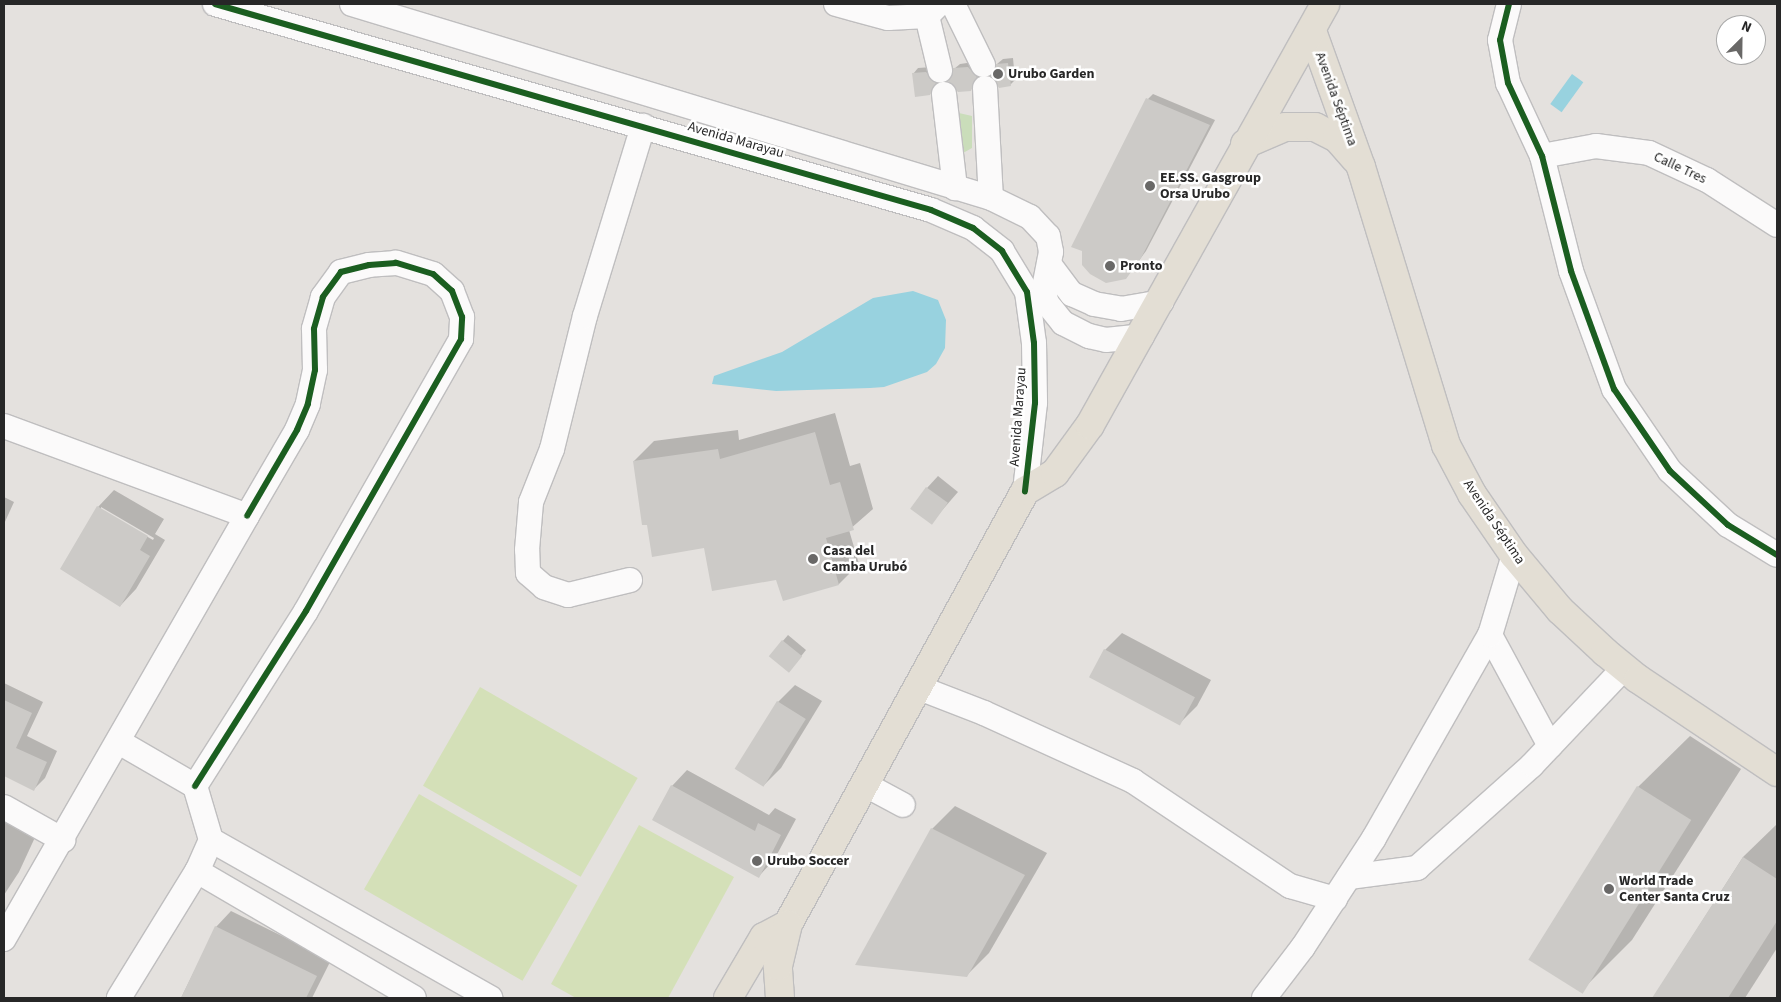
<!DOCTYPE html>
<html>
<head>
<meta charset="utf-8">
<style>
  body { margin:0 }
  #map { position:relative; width:1781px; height:1002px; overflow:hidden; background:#e4e1de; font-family:"Source Sans 3",sans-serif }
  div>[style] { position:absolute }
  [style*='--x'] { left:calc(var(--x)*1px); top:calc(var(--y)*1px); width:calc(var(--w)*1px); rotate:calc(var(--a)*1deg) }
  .green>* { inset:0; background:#caddba }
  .pitch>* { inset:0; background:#d4e0b8; transform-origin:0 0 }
  .water>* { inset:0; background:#98d2df; transform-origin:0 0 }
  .shadow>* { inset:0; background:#0003 }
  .building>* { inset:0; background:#cccac7; transform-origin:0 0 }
  .roads { filter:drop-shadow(1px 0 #bfbebf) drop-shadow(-1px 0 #bfbebf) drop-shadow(0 1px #bfbebf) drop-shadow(0 -1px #bfbebf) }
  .minor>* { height:24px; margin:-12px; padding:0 12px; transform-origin:12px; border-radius:12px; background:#fbfafa }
  .major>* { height:28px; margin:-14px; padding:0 14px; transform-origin:14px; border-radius:14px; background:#e3ded4 }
  .cycleway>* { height:6px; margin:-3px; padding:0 3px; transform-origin:3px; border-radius:3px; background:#1b5e20 }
  .dots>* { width:14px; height:14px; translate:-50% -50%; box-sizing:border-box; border:2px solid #fff; border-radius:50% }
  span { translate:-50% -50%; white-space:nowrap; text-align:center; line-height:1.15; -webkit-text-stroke:5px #fff; paint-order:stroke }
  .poi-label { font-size:14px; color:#272727; font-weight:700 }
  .left { translate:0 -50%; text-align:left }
  .street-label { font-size:14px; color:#272727 }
  .frame { position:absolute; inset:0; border:5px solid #272727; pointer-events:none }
  .north { position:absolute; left:1716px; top:15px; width:50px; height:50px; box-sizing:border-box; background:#fff; border:1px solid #a9a9a9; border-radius:50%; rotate:23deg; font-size:14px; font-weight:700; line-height:20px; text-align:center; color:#272727 }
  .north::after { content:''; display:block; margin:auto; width:18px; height:22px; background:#696867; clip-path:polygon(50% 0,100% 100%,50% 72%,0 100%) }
</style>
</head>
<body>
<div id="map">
  <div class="green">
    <div style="clip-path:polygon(959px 113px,972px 116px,972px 148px,963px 153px,959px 150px,955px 117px)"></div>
  </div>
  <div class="pitch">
    <div style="left:480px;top:687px;width:182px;height:114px;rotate:30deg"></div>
    <div style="left:419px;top:794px;width:183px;height:110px;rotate:30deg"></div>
    <div style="clip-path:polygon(639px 825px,734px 877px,668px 998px,576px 998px,551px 984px)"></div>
  </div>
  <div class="water">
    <div style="left:1572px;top:74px;width:14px;height:37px;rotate:36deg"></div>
    <div style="clip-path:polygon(913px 291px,938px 300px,946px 320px,945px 348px,936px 364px,927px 372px,884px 387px,870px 388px,776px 391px,712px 384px,714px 376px,782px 352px,873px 298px)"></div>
  </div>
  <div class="shadow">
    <div style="clip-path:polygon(1013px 58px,1015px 80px,1010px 85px,997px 64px,1003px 59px)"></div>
    <div style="clip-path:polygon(974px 62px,982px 71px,971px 89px,954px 69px,960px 64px)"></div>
    <div style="clip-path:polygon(932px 67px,941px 77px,930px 94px,913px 74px,918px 68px)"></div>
    <div style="clip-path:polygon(1153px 94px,1215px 120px,1146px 251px,1126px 278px,1148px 99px)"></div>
    <div style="clip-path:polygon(835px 413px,850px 466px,860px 463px,873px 509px,849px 530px,859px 564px,839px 584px,777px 579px,705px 546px,634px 461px,654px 441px,738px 430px,739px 440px)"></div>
    <div style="clip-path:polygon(938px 476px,958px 492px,931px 523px,927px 488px)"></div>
    <div style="clip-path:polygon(evenodd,114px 490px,164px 519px,155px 534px,165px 540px,136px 589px,120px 606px,98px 507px,114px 490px,101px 507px,154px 538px,153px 540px,101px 510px,101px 507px)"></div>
    <div style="clip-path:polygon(4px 497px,14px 502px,4px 524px)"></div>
    <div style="clip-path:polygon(1122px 633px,1211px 680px,1197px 706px,1180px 723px,1105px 650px)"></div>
    <div style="clip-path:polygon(788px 635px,806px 650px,794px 665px,770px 656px)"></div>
    <div style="clip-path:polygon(4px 683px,43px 702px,27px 736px,57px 751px,45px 778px,34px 789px,4px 774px,7px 761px,4px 759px)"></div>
    <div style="clip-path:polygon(795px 685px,822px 701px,781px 768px,764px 785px,778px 702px)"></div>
    <div style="clip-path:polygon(1690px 736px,1741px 769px,1632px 940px,1581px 991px,1638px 787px)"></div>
    <div style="clip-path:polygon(687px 770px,769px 815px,775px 808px,796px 819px,774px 860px,759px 876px,672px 786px)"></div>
    <div style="clip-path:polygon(955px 806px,1047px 853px,989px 953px,966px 976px,857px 964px,932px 829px)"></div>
    <div style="clip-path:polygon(4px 817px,37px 833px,19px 872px,4px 895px)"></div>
    <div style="clip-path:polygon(1777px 824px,1777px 948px,1745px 998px,1653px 998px,1743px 857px)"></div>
    <div style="clip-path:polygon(231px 911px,331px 960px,312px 998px,181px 998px,216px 927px)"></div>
  </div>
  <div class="building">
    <div style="clip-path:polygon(1008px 63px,1011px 86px,999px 88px,991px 76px,996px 64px)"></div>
    <div style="clip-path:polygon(968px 67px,977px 77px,971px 91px,958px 92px,948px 81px,953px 68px)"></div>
    <div style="clip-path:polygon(926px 72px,936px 83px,930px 95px,915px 97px,912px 73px)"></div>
    <div style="clip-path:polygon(1146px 98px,1210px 125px,1141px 258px,1126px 279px,1106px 283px,1090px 274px,1082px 265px,1082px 251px,1071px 247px)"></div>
    <div style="clip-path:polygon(815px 432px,830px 485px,840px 482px,854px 530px,826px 538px,839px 585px,783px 601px,776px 580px,712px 591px,704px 548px,652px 557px,647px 525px,642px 525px,633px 461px,718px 449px,720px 459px)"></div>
    <div style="left:926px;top:487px;width:27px;height:27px;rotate:36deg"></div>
    <div style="clip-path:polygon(97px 506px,148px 536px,140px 550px,150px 556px,120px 607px,60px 569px)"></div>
    <div style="left:782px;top:640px;width:26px;height:21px;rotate:39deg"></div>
    <div style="left:1104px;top:649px;width:103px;height:32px;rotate:28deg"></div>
    <div style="clip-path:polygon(4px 700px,32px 713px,16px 748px,47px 762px,34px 791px,4px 776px)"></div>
    <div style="left:777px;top:701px;width:34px;height:80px;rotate:32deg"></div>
    <div style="clip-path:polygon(671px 785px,755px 831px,758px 823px,781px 835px,759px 878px,652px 820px)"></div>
    <div style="left:1637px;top:786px;width:64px;height:205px;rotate:32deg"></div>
    <div style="clip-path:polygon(931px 828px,1025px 875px,967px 977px,855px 965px)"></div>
    <div style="clip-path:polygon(1743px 857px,1777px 879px,1777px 921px,1728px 998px,1652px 998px)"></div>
    <div style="clip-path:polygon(215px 926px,317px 976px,306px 998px,181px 998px)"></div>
  </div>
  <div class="roads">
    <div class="minor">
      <div style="--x:215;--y:4;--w:745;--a:16.05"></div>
      <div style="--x:931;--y:210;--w:46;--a:23.2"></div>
      <div style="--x:973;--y:228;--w:37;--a:38"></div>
      <div style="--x:1002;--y:251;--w:48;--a:58.6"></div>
      <div style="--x:1027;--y:292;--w:51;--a:82.2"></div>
      <div style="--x:1034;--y:343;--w:60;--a:89"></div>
      <div style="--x:1035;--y:403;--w:89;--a:96.5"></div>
      <div style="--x:352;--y:4;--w:668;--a:16.89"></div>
      <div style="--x:991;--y:198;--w:43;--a:26"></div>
      <div style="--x:1030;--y:217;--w:26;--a:47"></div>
      <div style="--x:1048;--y:236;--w:16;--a:79"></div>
      <div style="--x:1051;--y:252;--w:36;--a:101"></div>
      <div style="--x:1044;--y:287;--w:15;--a:82"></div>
      <div style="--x:1046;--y:302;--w:27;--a:51"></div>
      <div style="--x:1063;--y:323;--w:29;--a:27"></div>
      <div style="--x:1089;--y:336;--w:17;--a:13"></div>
      <div style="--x:1106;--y:340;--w:36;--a:-6"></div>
      <div style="--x:836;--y:4;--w:54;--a:15.1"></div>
      <div style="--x:888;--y:18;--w:39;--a:-3"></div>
      <div style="--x:927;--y:16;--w:17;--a:-45"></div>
      <div style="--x:953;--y:4;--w:68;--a:63.8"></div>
      <div style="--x:1509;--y:4;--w:37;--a:104"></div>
      <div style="--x:1500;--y:40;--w:44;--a:79.5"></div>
      <div style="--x:1508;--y:83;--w:81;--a:65"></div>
      <div style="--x:1542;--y:156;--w:119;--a:75.8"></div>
      <div style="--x:1571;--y:271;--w:126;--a:70"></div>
      <div style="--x:1614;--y:389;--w:99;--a:55.7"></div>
      <div style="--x:1670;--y:471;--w:79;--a:43"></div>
      <div style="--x:1728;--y:525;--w:57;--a:31.5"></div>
      <div style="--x:927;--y:16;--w:56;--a:76.5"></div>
      <div style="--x:985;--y:88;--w:110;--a:86.9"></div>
      <div style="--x:944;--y:94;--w:95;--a:83.3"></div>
      <div style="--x:1542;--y:156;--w:55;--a:-10.5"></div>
      <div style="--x:1596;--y:146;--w:53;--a:7.5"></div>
      <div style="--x:1649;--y:153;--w:64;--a:25"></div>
      <div style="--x:1707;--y:180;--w:83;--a:32.7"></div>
      <div style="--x:1049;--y:264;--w:38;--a:53"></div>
      <div style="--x:1072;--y:294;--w:24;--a:24"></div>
      <div style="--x:1094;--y:304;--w:27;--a:10"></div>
      <div style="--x:1121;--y:309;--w:41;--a:-9.9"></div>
      <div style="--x:4;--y:426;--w:259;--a:20.3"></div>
      <div style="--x:247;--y:516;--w:488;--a:119.9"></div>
      <div style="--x:630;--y:580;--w:64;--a:166.4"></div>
      <div style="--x:568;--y:595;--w:25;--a:-162"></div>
      <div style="--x:544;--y:587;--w:21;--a:-139"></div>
      <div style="--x:528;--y:573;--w:23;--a:-92"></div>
      <div style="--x:527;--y:550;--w:48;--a:-85.2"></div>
      <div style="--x:531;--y:502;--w:57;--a:-68.4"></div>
      <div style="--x:552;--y:449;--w:137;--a:-76.1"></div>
      <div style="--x:585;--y:316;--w:199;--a:-73"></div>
      <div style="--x:1490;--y:635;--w:126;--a:61.6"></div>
      <div style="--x:917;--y:687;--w:72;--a:21.2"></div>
      <div style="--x:984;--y:713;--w:164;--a:24.5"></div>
      <div style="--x:1133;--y:781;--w:189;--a:33.8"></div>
      <div style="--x:1290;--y:886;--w:47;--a:16.1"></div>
      <div style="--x:119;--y:742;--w:88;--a:30.1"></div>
      <div style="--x:195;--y:786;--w:56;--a:73.5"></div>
      <div style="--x:211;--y:840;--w:34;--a:114"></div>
      <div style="--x:197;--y:871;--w:149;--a:121.6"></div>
      <div style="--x:864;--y:784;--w:44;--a:28.3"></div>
      <div style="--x:195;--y:786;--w:207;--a:-57.6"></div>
      <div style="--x:306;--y:611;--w:313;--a:-60.3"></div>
      <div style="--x:461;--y:339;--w:22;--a:-87"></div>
      <div style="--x:462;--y:317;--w:28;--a:-111"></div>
      <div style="--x:452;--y:291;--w:25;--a:-138"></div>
      <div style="--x:433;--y:274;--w:39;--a:-163"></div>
      <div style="--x:396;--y:263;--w:27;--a:176"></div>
      <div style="--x:369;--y:265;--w:29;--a:166"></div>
      <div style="--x:341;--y:272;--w:31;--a:126"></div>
      <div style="--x:323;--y:297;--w:33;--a:106"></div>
      <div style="--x:314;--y:329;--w:41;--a:88.6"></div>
      <div style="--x:315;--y:370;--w:35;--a:102"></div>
      <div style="--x:308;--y:404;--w:28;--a:113"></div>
      <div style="--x:297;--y:430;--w:99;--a:120.2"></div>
      <div style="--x:4;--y:807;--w:68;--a:29.2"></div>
      <div style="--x:211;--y:840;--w:321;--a:29.5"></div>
      <div style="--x:197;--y:871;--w:251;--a:30.3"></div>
      <div style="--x:1349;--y:877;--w:69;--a:-7.5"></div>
      <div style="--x:1417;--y:868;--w:154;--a:-41.8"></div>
      <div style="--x:1532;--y:765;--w:134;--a:-46.5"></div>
      <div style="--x:1264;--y:998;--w:64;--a:-52.6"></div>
      <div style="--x:1303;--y:947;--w:130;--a:-56.9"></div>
      <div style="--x:1374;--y:838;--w:234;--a:-60.3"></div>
      <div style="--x:1490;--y:635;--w:84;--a:-73.3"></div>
    </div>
    <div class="major">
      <div style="--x:1312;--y:31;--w:145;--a:70.2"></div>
      <div style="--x:1361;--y:167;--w:291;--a:73"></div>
      <div style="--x:1446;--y:445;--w:55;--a:62"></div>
      <div style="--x:1472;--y:494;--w:74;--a:55.5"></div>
      <div style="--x:1514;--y:555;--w:72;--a:50.1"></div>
      <div style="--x:1560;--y:610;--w:62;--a:43"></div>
      <div style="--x:1605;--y:652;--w:43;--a:39.3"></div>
      <div style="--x:1638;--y:679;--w:167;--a:33.8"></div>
      <div style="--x:1245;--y:144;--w:43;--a:-23"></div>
      <div style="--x:1285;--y:127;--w:30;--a:0"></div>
      <div style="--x:1315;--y:127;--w:25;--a:27"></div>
      <div style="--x:1337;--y:138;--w:28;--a:49"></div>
      <div style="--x:728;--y:998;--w:71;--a:-59.5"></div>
      <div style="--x:764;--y:937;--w:27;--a:-28"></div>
      <div style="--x:788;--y:924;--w:494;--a:-61.3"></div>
      <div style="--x:1025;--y:491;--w:35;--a:-31"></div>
      <div style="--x:1055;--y:473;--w:59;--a:-53.9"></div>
      <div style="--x:1090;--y:425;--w:482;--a:-60.8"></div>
      <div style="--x:780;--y:998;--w:32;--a:-94"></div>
      <div style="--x:778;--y:966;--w:43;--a:-76.6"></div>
    </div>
  </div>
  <div class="cycleway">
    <div style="--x:215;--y:4;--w:745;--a:16.05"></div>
    <div style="--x:931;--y:210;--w:46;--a:23.2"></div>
    <div style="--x:973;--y:228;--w:37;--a:38"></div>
    <div style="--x:1002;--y:251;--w:48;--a:58.6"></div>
    <div style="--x:1027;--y:292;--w:51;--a:82.2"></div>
    <div style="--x:1034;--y:343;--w:60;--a:89"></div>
    <div style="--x:1035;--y:403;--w:89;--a:96.5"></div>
    <div style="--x:1509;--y:4;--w:37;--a:104"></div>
    <div style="--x:1500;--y:40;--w:44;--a:79.5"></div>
    <div style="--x:1508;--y:83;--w:81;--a:65"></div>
    <div style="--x:1542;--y:156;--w:119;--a:75.8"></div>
    <div style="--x:1571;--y:271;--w:126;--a:70"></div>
    <div style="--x:1614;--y:389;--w:99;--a:55.7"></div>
    <div style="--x:1670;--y:471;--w:79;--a:43"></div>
    <div style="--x:1728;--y:525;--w:57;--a:31.5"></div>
    <div style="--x:195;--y:786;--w:207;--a:-57.6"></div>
    <div style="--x:306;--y:611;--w:313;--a:-60.3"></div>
    <div style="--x:461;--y:339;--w:22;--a:-87"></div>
    <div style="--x:462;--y:317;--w:28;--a:-111"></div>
    <div style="--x:452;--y:291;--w:25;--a:-138"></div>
    <div style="--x:433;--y:274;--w:39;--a:-163"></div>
    <div style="--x:396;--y:263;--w:27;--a:176"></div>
    <div style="--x:369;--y:265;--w:29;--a:166"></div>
    <div style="--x:341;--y:272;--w:31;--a:126"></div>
    <div style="--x:323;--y:297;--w:33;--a:106"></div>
    <div style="--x:314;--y:329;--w:41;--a:88.6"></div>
    <div style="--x:315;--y:370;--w:35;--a:102"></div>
    <div style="--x:308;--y:404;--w:28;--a:113"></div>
    <div style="--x:297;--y:430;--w:99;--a:120.2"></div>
  </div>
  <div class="dots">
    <div style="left:998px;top:74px;background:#696867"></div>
    <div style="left:1150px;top:186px;background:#696867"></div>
    <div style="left:1110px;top:266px;background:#696867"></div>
    <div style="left:813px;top:559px;background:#696867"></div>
    <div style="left:757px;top:861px;background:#696867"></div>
    <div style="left:1609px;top:889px;background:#696867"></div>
  </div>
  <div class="poi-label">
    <span class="left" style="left:1008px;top:74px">Urubo Garden</span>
    <span class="left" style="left:1160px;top:186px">EE.SS. Gasgroup<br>Orsa Urubo</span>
    <span class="left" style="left:1120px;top:266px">Pronto</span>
    <span class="left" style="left:823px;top:559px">Casa del<br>Camba Urubó</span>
    <span class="left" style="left:767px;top:861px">Urubo Soccer</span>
    <span class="left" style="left:1619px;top:889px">World Trade<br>Center Santa Cruz</span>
  </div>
  <div class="street-label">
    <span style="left:1336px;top:99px;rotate:70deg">Avenida Séptima</span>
    <span style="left:736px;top:140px;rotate:16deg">Avenida Marayau</span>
    <span style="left:1680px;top:168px;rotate:25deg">Calle Tres</span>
    <span style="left:1018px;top:417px;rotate:-86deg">Avenida Marayau</span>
    <span style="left:1494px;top:522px;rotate:56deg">Avenida Séptima</span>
  </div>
  <div class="frame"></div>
  <div class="north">N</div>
</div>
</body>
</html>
